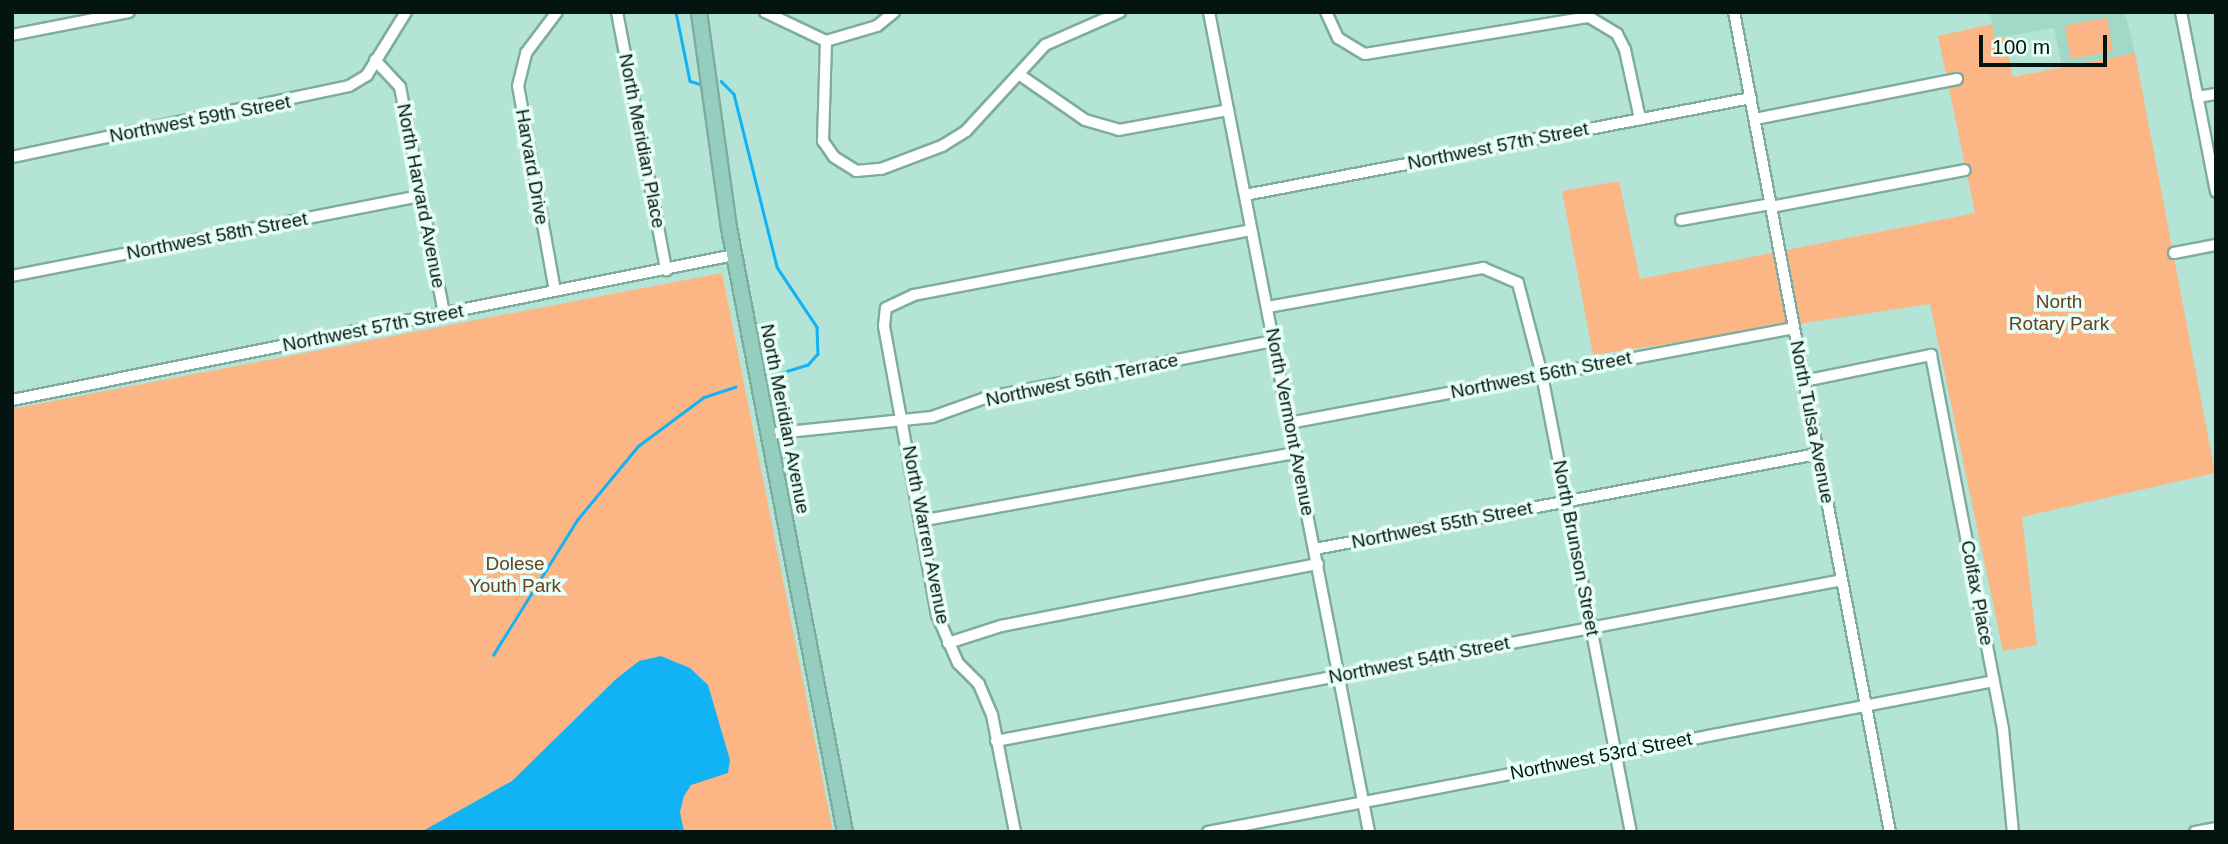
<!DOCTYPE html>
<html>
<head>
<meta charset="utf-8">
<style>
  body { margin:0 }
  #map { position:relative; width:2228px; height:844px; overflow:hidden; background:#b4e4d5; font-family:Helvetica,sans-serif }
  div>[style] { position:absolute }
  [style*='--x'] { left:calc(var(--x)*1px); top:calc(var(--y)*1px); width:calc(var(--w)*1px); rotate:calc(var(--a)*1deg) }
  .built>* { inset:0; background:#a1d9c8 }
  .green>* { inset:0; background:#fcb686; transform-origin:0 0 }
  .water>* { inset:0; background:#11b3f5 }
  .stream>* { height:2.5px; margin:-1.25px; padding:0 1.25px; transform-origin:1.25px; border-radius:1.25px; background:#11b3f5 }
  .roads { filter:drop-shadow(2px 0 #7ead9f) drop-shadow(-2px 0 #7ead9f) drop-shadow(0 2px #7ead9f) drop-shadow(0 -2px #7ead9f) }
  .minor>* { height:10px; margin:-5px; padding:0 5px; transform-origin:5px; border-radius:5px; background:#fff }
  .major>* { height:14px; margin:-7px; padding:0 7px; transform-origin:7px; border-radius:7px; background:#95cebf }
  span { translate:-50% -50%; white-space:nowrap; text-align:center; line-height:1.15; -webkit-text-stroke:7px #e7fff7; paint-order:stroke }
  .street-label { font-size:19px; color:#041511 }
  .park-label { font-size:19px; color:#6a4023 }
  .frame { position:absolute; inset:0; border:14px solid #041511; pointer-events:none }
  .scale { position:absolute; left:1979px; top:35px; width:128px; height:32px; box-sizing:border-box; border:4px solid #041511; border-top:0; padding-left:9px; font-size:21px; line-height:24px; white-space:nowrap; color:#041511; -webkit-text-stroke:5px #e7fff7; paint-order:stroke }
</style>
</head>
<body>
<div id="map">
  <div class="built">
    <div style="clip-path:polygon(1990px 12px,2125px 12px,2135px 53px,2062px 67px,2054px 28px,1995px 38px)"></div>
  </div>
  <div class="green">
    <div style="left:2107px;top:18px;width:34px;height:43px;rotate:80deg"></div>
    <div style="clip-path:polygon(1992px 24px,1995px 38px,2005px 37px,2013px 77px,2135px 53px,2215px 473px,2022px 517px,2037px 645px,2003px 651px,1930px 304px,1593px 355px,1562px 191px,1619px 181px,1640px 279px,1975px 213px,1938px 36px)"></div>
    <div style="clip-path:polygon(722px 273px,833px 832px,12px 832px,12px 409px)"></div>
  </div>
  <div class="water">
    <div style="clip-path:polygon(661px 656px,690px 668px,708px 685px,730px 760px,728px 773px,691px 785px,684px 796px,680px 812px,684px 832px,421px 832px,512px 781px,616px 679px,639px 661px)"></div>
  </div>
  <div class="stream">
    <div style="--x:676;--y:12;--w:70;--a:78.5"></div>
    <div style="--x:690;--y:81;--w:10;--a:17"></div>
    <div style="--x:721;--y:81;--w:18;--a:45"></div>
    <div style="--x:734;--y:94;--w:178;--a:76"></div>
    <div style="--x:777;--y:267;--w:72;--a:56.3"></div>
    <div style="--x:817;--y:327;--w:27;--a:88"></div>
    <div style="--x:818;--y:354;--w:15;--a:132"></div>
    <div style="--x:808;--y:365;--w:34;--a:163"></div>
    <div style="--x:493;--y:655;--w:159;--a:-58.1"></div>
    <div style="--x:577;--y:520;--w:96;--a:-50.5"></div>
    <div style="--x:638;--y:446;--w:82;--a:-36.6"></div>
    <div style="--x:704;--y:397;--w:33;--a:-18"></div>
  </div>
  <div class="roads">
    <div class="minor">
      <div style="--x:617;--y:12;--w:263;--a:79.2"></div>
      <div style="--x:765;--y:12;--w:68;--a:25.4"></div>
      <div style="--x:826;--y:41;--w:53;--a:-16.4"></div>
      <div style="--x:877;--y:26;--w:22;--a:-39"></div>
      <div style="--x:1209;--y:12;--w:835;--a:78.96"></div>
      <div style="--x:1326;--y:12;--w:29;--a:65"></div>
      <div style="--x:1338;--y:38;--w:31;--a:31"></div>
      <div style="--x:1365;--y:54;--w:227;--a:-9.4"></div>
      <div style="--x:1589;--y:17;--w:33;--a:31"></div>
      <div style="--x:1617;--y:34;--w:18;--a:63"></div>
      <div style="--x:1625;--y:50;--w:71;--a:77.7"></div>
      <div style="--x:1734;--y:12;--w:835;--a:79.23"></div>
      <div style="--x:2181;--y:12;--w:183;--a:79"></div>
      <div style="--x:12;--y:35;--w:119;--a:-11.1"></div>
      <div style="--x:826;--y:41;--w:100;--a:91.7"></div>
      <div style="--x:823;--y:141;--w:19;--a:55"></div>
      <div style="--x:834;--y:157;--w:26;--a:32"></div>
      <div style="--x:856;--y:171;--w:25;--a:-5"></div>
      <div style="--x:881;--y:169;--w:65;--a:-20.7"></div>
      <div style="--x:942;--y:146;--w:28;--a:-32"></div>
      <div style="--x:966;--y:131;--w:117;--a:-47.4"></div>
      <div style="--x:1045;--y:45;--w:82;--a:-23.7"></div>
      <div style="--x:375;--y:60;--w:37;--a:47"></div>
      <div style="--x:400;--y:87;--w:231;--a:79"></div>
      <div style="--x:1020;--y:75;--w:79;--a:34.7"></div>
      <div style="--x:1085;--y:120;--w:35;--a:16"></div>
      <div style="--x:1119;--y:130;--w:111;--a:-10.4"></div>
      <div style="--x:2197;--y:97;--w:19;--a:-9"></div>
      <div style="--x:1755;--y:119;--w:206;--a:-11.2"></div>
      <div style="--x:12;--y:157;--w:344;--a:-11.9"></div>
      <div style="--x:349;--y:86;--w:21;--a:-31"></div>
      <div style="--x:367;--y:75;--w:74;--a:-58.2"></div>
      <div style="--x:1245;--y:195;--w:515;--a:-10.85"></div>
      <div style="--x:1771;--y:207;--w:197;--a:-10.8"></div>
      <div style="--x:1681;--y:220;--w:91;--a:-10.1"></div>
      <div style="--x:2174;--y:253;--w:43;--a:-10.8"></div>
      <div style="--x:12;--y:276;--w:417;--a:-11.1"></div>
      <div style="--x:555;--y:291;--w:208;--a:-100.2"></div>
      <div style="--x:518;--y:86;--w:34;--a:-76"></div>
      <div style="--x:526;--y:53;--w:51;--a:-52.9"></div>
      <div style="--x:1268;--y:307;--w:219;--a:-10.3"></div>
      <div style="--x:1483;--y:268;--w:38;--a:23"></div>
      <div style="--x:1518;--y:283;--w:95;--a:75.4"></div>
      <div style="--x:1542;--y:375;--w:466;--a:79"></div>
      <div style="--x:1804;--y:381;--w:130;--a:-11.6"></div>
      <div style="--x:1931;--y:355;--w:381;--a:79.1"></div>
      <div style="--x:2003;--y:729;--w:103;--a:84.5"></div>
      <div style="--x:12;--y:400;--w:736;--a:-11.36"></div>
      <div style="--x:1289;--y:423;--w:514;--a:-10.65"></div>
      <div style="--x:768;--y:434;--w:165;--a:-5.9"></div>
      <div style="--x:932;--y:417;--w:56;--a:-19.7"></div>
      <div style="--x:985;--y:398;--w:293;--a:-11.2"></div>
      <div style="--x:920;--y:521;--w:382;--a:-10.3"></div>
      <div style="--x:1315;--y:549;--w:511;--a:-10.72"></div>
      <div style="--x:948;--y:643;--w:56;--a:-17.8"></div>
      <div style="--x:1001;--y:626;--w:323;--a:-11.1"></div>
      <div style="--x:996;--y:741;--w:861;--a:-10.77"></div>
      <div style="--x:1015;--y:832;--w:119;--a:-101.1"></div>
      <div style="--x:992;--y:715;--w:34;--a:-113"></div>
      <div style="--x:979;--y:684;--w:30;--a:-135"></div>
      <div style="--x:958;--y:663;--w:52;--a:-113.6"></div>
      <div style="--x:937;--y:615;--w:294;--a:-100.4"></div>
      <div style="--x:884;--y:326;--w:18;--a:-84"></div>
      <div style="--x:886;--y:308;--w:31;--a:-25"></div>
      <div style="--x:914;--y:295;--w:343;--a:-10.9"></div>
      <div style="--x:1208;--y:832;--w:800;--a:-10.87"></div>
      <div style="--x:2195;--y:832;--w:21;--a:-11"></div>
    </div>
    <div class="major">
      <div style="--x:699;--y:12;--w:218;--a:82.1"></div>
      <div style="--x:729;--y:228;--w:615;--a:79.13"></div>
    </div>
  </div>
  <div class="street-label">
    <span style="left:200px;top:119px;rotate:-11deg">Northwest 59th Street</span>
    <span style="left:642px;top:141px;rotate:79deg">North Meridian Place</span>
    <span style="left:1498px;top:146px;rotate:-11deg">Northwest 57th Street</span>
    <span style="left:532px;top:167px;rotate:80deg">Harvard Drive</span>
    <span style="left:421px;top:196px;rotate:79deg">North Harvard Avenue</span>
    <span style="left:217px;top:236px;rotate:-11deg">Northwest 58th Street</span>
    <span style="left:373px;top:328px;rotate:-11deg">Northwest 57th Street</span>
    <span style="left:1541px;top:375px;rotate:-11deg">Northwest 56th Street</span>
    <span style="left:1082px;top:380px;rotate:-12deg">Northwest 56th Terrace</span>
    <span style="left:785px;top:419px;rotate:79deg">North Meridian Avenue</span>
    <span style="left:1290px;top:422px;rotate:79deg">North Vermont Avenue</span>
    <span style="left:1812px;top:422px;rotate:79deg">North Tulsa Avenue</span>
    <span style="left:1442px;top:525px;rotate:-11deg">Northwest 55th Street</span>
    <span style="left:926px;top:535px;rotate:79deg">North Warren Avenue</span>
    <span style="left:1576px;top:548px;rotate:79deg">North Brunson Street</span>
    <span style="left:1977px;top:593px;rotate:79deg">Colfax Place</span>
    <span style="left:1419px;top:660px;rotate:-11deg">Northwest 54th Street</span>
    <span style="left:1601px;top:756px;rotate:-11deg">Northwest 53rd Street</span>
  </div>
  <div class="park-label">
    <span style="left:2059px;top:313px">North<br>Rotary Park</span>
    <span style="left:515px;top:575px">Dolese<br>Youth Park</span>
  </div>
  <div class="frame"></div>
  <div class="scale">100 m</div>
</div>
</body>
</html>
